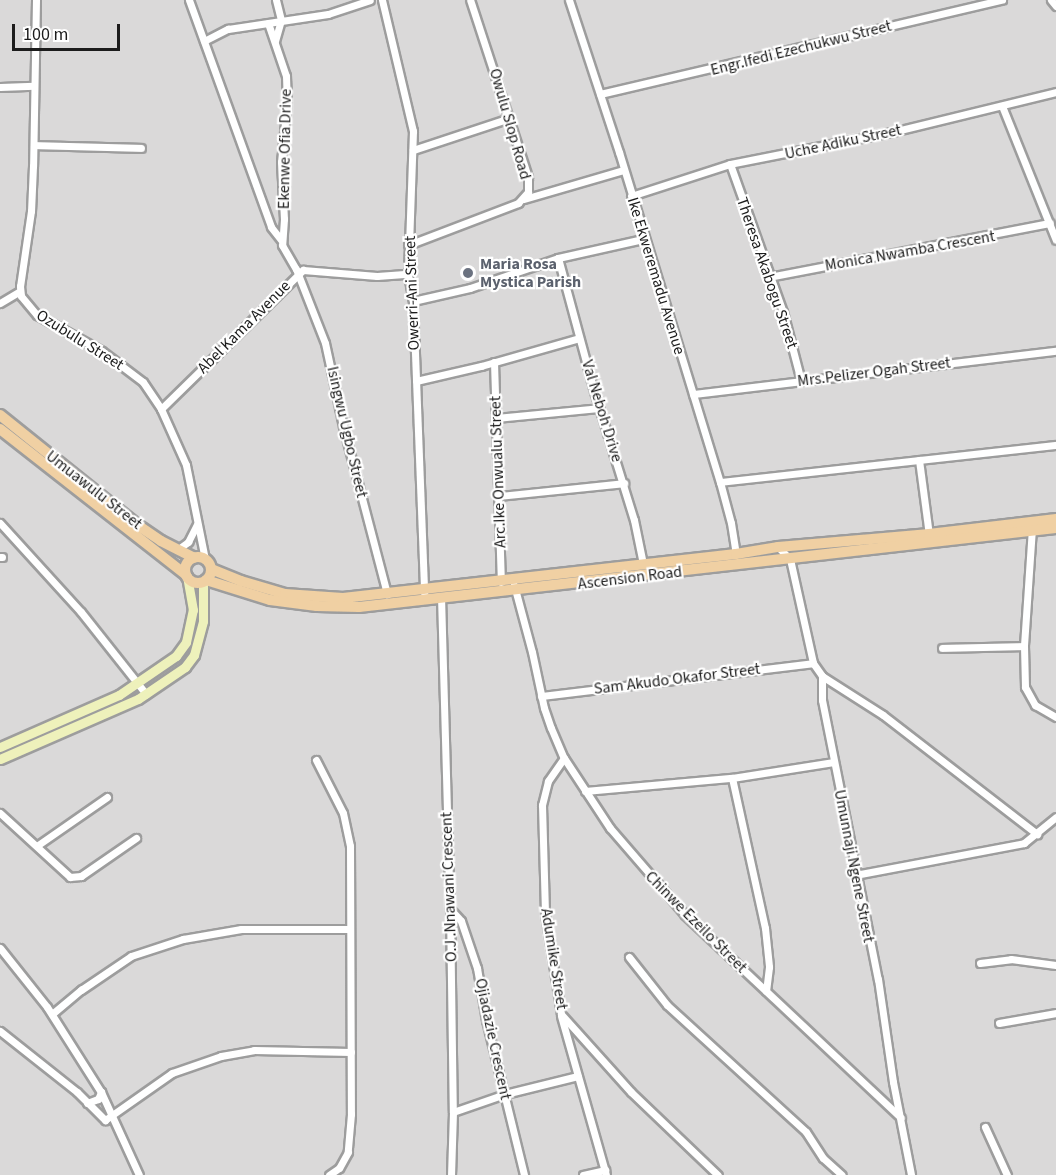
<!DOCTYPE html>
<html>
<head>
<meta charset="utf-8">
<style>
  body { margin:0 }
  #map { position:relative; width:1056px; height:1175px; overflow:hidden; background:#ece9e3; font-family:"Source Sans 3",sans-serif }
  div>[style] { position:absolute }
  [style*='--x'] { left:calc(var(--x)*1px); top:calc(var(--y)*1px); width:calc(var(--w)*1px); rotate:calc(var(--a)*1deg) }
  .residential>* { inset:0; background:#dad9d9; transform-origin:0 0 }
  .roads { filter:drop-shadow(2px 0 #9d9d9d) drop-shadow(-2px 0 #9d9d9d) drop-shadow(0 2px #9d9d9d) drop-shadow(0 -2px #9d9d9d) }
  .minor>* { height:7px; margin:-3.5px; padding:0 3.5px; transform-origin:3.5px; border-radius:3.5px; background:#fff }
  .secondary>* { height:9px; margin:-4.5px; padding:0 4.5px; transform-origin:4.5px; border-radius:4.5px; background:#eef1bb }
  .primary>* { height:10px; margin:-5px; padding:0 5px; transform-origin:5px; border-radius:5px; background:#f0d0a3 }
  .primary>.ring { margin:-5px; padding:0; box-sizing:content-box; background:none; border:10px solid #f0d0a3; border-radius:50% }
  .dots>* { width:16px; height:16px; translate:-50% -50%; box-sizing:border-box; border:3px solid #fff; border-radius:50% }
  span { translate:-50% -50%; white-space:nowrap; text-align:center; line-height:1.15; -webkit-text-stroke:4.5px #fff; paint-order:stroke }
  .street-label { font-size:16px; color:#1c1c1c }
  .worship-label { font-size:16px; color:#5b616d; font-weight:700 }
  .left { translate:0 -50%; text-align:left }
  .scale { position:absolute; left:12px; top:24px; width:108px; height:27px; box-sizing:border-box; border:3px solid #1c1c1c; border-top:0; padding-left:8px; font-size:18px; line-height:21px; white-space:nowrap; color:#1c1c1c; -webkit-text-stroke:4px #fff; paint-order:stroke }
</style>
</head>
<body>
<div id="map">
  <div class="residential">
    <div style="left:0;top:0;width:1056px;height:1175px"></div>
  </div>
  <div class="roads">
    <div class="minor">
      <div style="--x:36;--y:0;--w:166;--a:91"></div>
      <div style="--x:33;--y:166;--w:45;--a:92.5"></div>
      <div style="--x:31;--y:211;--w:76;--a:98.3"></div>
      <div style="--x:20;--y:286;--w:10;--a:84"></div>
      <div style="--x:21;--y:296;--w:25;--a:50"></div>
      <div style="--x:37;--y:315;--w:74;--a:29"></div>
      <div style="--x:102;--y:351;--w:51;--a:37.1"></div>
      <div style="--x:143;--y:382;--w:32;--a:56"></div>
      <div style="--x:161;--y:409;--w:61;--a:65.9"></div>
      <div style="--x:186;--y:465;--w:96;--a:78.6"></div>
      <div style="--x:189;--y:0;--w:241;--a:70.1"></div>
      <div style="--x:271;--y:227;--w:16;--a:52"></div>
      <div style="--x:382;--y:0;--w:135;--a:76.7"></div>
      <div style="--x:413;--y:131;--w:143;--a:92"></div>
      <div style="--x:408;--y:274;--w:27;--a:80"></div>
      <div style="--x:413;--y:301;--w:292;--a:87.8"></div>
      <div style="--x:569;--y:0;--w:160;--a:71.8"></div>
      <div style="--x:619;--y:152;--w:345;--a:73"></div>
      <div style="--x:720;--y:482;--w:42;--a:75"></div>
      <div style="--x:731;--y:523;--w:31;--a:81"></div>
      <div style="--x:1051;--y:0;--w:8;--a:50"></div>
      <div style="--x:268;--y:23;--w:56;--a:71.2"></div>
      <div style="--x:286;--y:76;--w:27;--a:88"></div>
      <div style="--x:287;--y:103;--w:59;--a:95.8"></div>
      <div style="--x:281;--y:162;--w:57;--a:87"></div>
      <div style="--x:284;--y:219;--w:26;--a:94"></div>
      <div style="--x:282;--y:245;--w:28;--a:60"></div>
      <div style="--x:296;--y:269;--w:79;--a:68.6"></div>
      <div style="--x:325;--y:343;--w:85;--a:77.8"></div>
      <div style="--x:343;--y:426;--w:174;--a:75.3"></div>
      <div style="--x:204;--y:41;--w:27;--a:-27"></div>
      <div style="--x:228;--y:29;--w:101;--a:-8.5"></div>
      <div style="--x:328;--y:14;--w:44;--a:-18.4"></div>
      <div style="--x:275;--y:41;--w:22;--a:-74"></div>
      <div style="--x:281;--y:20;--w:21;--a:-104"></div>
      <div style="--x:0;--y:87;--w:34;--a:-2"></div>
      <div style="--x:600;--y:94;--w:413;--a:-13.2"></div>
      <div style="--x:1002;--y:106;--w:144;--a:68.1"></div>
      <div style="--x:34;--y:145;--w:107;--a:1.6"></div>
      <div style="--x:413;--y:150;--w:102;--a:-18.3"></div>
      <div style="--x:730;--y:164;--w:157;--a:70.3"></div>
      <div style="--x:783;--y:312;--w:71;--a:75.4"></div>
      <div style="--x:631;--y:196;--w:104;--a:-17.9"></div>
      <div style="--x:730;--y:164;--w:165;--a:-11.2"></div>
      <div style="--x:892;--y:132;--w:169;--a:-13.7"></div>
      <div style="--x:524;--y:199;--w:104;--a:-16.2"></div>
      <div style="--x:408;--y:245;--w:118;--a:-20.9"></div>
      <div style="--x:518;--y:203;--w:15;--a:-48"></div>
      <div style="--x:528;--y:192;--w:15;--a:-90"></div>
      <div style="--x:528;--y:177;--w:186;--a:-108.1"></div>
      <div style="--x:558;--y:258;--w:138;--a:74.9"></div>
      <div style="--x:594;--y:391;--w:135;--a:72.8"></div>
      <div style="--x:634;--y:520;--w:45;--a:78.4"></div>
      <div style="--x:769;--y:277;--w:286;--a:-10.9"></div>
      <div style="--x:413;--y:301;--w:58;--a:-12.8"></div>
      <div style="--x:470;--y:288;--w:93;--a:-18.8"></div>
      <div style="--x:558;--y:258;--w:87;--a:-12.6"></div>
      <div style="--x:0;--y:303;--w:23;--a:-31"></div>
      <div style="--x:494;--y:362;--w:220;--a:88.2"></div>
      <div style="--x:416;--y:381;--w:67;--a:-13"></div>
      <div style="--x:481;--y:366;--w:102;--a:-15.9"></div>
      <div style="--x:693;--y:394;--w:366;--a:-6.8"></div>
      <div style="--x:161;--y:409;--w:199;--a:-44.4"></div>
      <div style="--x:303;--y:270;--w:74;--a:4.6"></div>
      <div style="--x:377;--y:276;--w:31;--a:-4"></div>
      <div style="--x:496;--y:418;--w:103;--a:-5.5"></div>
      <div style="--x:919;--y:460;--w:76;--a:82.4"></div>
      <div style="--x:720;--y:482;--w:338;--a:-6.3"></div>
      <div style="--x:499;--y:496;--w:126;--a:-5.9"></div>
      <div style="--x:0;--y:523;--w:120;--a:47.7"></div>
      <div style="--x:81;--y:612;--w:105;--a:51.6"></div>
      <div style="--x:1032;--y:528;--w:118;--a:93.9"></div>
      <div style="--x:1024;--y:646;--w:41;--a:88.6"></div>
      <div style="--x:1025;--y:687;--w:21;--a:61"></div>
      <div style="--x:1035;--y:705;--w:24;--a:30"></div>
      <div style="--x:778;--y:547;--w:17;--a:45"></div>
      <div style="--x:790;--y:559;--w:107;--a:77.5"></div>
      <div style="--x:813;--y:663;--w:16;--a:55"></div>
      <div style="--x:822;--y:676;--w:24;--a:90"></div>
      <div style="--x:822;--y:700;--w:285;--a:78.7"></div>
      <div style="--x:878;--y:979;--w:104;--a:81.7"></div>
      <div style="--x:893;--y:1082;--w:95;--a:79"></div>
      <div style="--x:177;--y:550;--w:14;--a:-36"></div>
      <div style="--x:188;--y:542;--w:20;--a:-63"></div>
      <div style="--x:0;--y:557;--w:2;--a:0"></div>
      <div style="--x:514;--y:585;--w:69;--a:75"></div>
      <div style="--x:532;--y:652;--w:57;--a:77.9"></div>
      <div style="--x:544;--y:708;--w:21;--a:71"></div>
      <div style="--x:551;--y:728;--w:33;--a:67"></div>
      <div style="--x:564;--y:758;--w:84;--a:56.7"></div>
      <div style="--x:610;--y:828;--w:115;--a:49.2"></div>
      <div style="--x:685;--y:915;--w:296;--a:43.2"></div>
      <div style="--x:441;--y:596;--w:313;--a:88.4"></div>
      <div style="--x:450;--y:909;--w:203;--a:89.2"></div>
      <div style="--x:453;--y:1112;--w:63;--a:91.8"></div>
      <div style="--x:942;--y:648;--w:82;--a:-1.4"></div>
      <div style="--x:822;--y:676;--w:72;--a:32.6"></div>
      <div style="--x:883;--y:715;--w:195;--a:37.7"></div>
      <div style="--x:541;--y:696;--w:274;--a:-6.9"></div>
      <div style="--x:564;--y:758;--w:28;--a:125"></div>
      <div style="--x:548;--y:781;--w:25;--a:104"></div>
      <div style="--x:542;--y:805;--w:109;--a:88.4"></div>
      <div style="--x:545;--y:914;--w:101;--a:80.9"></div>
      <div style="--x:561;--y:1014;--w:105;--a:48.1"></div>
      <div style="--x:631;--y:1092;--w:120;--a:43.7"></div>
      <div style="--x:316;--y:760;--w:59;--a:63"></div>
      <div style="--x:343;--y:813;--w:34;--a:78"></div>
      <div style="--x:350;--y:846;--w:268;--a:89.8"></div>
      <div style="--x:351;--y:1114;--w:38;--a:95"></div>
      <div style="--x:348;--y:1152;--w:18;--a:119"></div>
      <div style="--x:339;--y:1168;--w:12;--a:145"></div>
      <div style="--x:732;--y:778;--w:154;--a:77.6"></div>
      <div style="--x:765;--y:928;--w:39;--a:84"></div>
      <div style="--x:769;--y:967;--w:24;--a:97"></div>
      <div style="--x:585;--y:791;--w:148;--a:-5.1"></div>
      <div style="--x:732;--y:778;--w:103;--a:-8.9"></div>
      <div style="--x:0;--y:813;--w:95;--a:42.4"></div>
      <div style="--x:70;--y:877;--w:11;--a:-5"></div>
      <div style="--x:81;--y:876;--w:67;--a:-34.6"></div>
      <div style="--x:38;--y:845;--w:84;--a:-34.8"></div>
      <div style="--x:855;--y:875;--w:172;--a:-10.7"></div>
      <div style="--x:1024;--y:843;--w:41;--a:-39.1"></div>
      <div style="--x:450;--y:909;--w:16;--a:47"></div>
      <div style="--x:461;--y:921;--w:50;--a:71.2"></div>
      <div style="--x:477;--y:968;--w:53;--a:80.2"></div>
      <div style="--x:486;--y:1020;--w:160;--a:76.2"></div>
      <div style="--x:0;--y:948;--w:75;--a:51.5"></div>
      <div style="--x:47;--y:1007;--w:101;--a:57.6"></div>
      <div style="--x:101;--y:1092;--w:91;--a:65.4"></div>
      <div style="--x:629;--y:957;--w:61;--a:51.6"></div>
      <div style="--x:667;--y:1005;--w:188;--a:42.4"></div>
      <div style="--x:806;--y:1132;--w:31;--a:57"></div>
      <div style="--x:823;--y:1158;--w:25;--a:42"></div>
      <div style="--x:980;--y:963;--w:31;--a:-7"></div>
      <div style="--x:1011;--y:959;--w:45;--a:7.6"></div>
      <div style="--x:52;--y:1014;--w:38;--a:-40"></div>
      <div style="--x:81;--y:990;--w:60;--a:-34.2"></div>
      <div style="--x:131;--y:956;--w:55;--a:-18.1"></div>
      <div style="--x:183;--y:939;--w:59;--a:-9.8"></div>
      <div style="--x:241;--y:929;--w:109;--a:0"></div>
      <div style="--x:561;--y:1016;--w:165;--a:74.2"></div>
      <div style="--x:999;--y:1023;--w:58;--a:-10"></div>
      <div style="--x:0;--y:1031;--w:98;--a:38.4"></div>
      <div style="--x:77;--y:1092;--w:40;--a:45"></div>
      <div style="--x:105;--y:1120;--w:82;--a:-35"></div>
      <div style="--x:172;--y:1073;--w:52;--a:-19.1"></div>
      <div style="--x:221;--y:1056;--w:34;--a:-10"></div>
      <div style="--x:254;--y:1050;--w:97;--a:1.2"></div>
      <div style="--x:87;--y:1103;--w:12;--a:-20"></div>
      <div style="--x:98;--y:1099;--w:8;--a:-67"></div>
      <div style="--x:453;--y:1112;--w:55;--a:-19.1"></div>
      <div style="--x:505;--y:1094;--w:75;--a:-13.9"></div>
      <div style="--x:985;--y:1127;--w:53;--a:65.4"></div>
      <div style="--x:583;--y:1175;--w:23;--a:-13"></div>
    </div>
    <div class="secondary">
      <div style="--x:0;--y:747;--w:130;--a:-23.6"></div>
      <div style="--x:119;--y:695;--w:69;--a:-34.4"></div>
      <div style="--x:176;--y:656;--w:17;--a:-54"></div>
      <div style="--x:186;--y:642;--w:33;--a:-78"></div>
      <div style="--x:193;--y:610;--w:34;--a:-100"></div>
      <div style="--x:0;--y:759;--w:150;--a:-23.5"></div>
      <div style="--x:138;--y:699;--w:57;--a:-34.2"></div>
      <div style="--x:185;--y:667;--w:15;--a:-53"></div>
      <div style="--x:194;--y:655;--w:35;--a:-75"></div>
      <div style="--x:203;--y:621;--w:39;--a:-90"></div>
    </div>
    <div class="primary">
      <div style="--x:0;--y:415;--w:174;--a:38.7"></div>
      <div style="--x:136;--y:524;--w:30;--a:34"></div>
      <div style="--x:161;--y:541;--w:37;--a:27"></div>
      <div style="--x:0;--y:429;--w:236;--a:38.1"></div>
      <div class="ring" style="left:185px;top:557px;width:16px;height:16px"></div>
      <div style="--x:211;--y:569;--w:32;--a:22"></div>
      <div style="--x:241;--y:581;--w:46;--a:16.5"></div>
      <div style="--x:285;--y:594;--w:58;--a:3.9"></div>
      <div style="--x:343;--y:598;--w:395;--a:-6.4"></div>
      <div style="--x:736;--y:554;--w:43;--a:-9.5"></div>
      <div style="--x:778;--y:547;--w:152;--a:-4.9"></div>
      <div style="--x:929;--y:534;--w:128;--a:-6.7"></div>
      <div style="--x:206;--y:580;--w:67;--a:17.4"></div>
      <div style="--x:270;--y:600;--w:47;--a:7.3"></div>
      <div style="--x:317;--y:606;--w:42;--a:1.4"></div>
      <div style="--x:359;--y:607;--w:701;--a:-6.47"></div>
    </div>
  </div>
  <div class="dots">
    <div style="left:468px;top:273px;background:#6b7280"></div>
  </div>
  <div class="street-label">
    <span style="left:801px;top:48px;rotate:-14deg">Engr.Ifedi Ezechukwu Street</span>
    <span style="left:510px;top:124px;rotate:74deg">Owulu Slop Road</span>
    <span style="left:843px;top:142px;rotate:-12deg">Uche Adiku Street</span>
    <span style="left:285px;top:149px;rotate:-89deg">Ekenwe Ofia Drive</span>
    <span style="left:910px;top:251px;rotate:-10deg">Monica Nwamba Crescent</span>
    <span style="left:767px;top:273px;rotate:71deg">Theresa Akabogu Street</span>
    <span style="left:656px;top:276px;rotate:73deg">Ike Ekweremadu Avenue</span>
    <span style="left:412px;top:293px;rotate:-92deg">Owerri-Ani Street</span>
    <span style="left:244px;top:327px;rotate:-45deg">Abel Kama Avenue</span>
    <span style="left:80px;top:340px;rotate:32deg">Ozubulu Street</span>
    <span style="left:874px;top:372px;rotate:-7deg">Mrs.Pelizer Ogah Street</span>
    <span style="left:602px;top:411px;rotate:73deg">Val Neboh Drive</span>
    <span style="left:347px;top:432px;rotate:77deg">Isingwu Ugbo Street</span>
    <span style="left:498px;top:472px;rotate:-92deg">Arc.Ike Onwualu Street</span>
    <span style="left:94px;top:490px;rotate:38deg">Umuawulu Street</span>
    <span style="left:630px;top:578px;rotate:-7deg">Ascension Road</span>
    <span style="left:677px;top:679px;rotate:-7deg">Sam Akudo Okafor Street</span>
    <span style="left:854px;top:866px;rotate:79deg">Umunnaji Ngene Street</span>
    <span style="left:449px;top:887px;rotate:-92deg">O.J .Nnawani Crescent</span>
    <span style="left:696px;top:922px;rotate:45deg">Chinwe Ezeilo Street</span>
    <span style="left:554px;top:959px;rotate:81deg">Adumike Street</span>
    <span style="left:493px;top:1039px;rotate:78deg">Ojiadazie Crescent</span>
  </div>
  <div class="worship-label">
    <span class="left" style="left:480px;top:273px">Maria Rosa<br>Mystica Parish</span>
  </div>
  <div class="scale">100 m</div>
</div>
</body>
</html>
